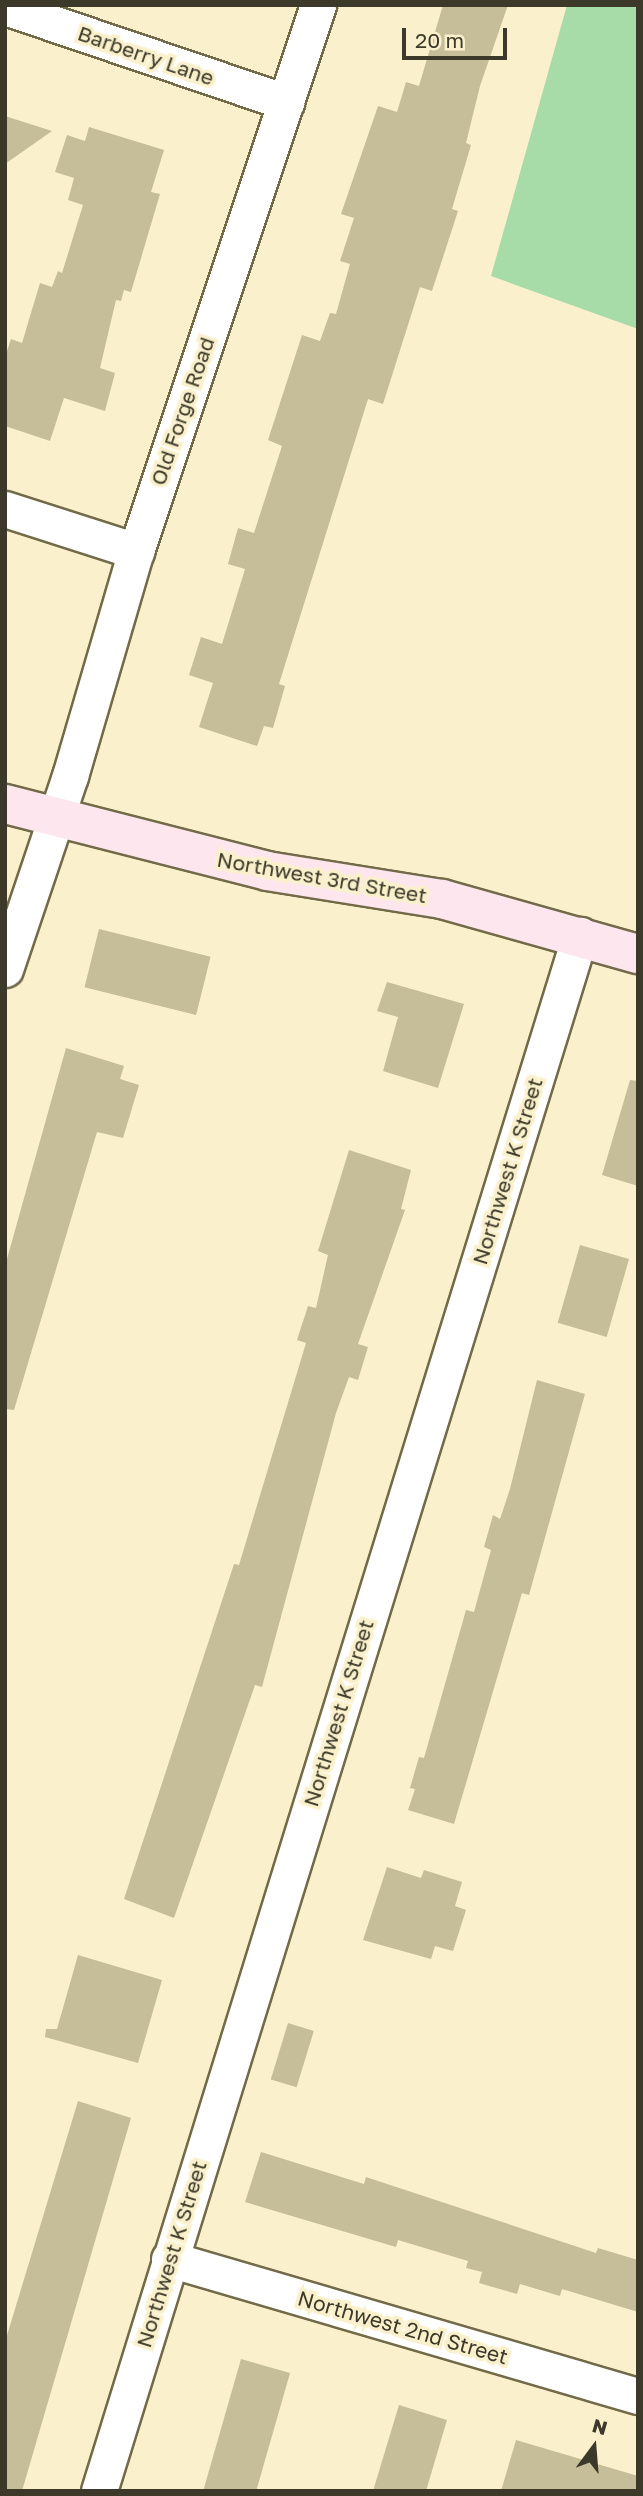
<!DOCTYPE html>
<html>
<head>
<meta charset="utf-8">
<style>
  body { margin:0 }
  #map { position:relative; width:643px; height:2496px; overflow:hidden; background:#faf1cc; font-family:"Golos Text",sans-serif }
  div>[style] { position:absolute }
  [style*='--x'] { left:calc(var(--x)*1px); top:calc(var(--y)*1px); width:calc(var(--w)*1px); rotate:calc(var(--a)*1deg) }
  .green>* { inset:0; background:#a7dba8 }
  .building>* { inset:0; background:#c6bd99; transform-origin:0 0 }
  .roads { filter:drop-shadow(2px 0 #726a49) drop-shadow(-2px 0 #726a49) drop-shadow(0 2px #726a49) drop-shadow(0 -2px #726a49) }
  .street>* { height:35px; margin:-17.5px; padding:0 17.5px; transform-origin:17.5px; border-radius:17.5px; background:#fff }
  .secondary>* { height:38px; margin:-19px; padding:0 19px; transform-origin:19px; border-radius:19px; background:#fee6ee }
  span { translate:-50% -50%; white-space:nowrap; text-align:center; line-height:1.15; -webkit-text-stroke:7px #faf1cc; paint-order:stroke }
  .street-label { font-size:21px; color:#3c392a }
  .frame { position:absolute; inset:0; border:7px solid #3c392a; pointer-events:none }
  .north { position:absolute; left:559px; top:2412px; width:70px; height:70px; -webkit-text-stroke:5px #faf1cc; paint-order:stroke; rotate:16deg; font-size:19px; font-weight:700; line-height:28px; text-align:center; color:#3c392a }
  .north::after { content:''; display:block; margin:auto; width:24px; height:32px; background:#3c392a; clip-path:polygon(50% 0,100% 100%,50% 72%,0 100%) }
  .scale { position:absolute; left:402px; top:28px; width:105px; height:32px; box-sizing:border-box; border:4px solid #3c392a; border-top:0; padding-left:9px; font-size:21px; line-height:24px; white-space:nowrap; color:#3c392a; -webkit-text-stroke:5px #faf1cc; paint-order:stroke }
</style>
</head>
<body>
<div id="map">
  <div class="green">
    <div style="clip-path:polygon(567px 5px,638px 5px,638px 329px,491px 276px)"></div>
  </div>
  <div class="building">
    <div style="clip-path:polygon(443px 5px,508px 5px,480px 86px,466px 143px,471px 145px,452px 209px,458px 211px,432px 291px,420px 287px,383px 404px,368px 399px,279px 684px,285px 686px,273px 728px,264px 726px,257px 746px,199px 727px,213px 683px,189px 675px,201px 637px,222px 644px,245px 569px,228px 564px,238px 528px,254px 533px,282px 446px,268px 440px,302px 335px,320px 341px,330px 313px,336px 314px,350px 264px,340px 261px,354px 218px,341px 214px,378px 106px,397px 112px,406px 82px,419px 86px)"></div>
    <div style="clip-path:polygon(5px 116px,52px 131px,5px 164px)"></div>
    <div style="clip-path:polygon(89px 127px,164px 150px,151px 192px,160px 194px,131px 292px,124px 290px,121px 301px,116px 300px,100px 368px,115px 373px,105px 411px,64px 398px,50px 441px,5px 426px,5px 357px,11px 339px,22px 343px,40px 283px,52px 287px,58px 271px,62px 273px,83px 205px,68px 200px,74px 178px,55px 172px,67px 135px,85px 141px)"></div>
    <div style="left:99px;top:929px;width:115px;height:60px;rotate:14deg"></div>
    <div style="clip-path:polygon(387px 982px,464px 1004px,438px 1088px,383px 1071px,398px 1017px,377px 1011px)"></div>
    <div style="clip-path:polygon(66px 1048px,124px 1066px,120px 1079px,139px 1085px,123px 1138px,97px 1132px,14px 1410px,5px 1409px,5px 1266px)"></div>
    <div style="clip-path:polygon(630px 1080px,638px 1081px,638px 1186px,602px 1175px)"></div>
    <div style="clip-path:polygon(349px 1150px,411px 1170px,401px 1209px,405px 1210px,358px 1344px,368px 1347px,358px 1380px,349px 1377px,336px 1413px,262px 1687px,255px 1685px,174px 1918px,124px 1899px,234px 1564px,239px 1565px,306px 1343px,297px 1340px,308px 1306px,316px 1308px,328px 1255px,318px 1251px)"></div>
    <div style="left:580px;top:1245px;width:51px;height:81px;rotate:16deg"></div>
    <div style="clip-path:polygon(537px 1380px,585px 1394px,529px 1595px,522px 1593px,454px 1824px,408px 1810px,415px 1789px,410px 1788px,419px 1757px,424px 1758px,466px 1610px,474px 1612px,491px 1550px,484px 1547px,493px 1515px,500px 1519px,510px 1489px)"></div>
    <div style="clip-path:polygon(387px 1867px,421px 1878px,424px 1870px,462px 1882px,455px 1906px,466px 1910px,453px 1951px,435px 1946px,431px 1959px,363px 1940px)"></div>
    <div style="clip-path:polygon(78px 1955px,162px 1980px,138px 2063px,45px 2037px,46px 2029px,57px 2029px)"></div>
    <div style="left:288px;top:2023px;width:27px;height:59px;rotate:17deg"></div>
    <div style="clip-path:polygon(78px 2101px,131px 2118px,22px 2491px,5px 2491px,5px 2342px)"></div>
    <div style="clip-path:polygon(261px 2152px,364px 2184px,366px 2177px,596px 2253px,598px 2248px,638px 2260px,638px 2312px,562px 2289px,560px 2296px,520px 2284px,517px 2294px,479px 2283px,482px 2272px,466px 2268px,468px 2261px,398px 2240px,396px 2247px,245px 2202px)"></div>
    <div style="left:241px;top:2359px;width:51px;height:137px;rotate:16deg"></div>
    <div style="clip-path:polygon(399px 2405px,447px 2420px,426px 2491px,373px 2491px)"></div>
    <div style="clip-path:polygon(516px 2440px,638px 2476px,638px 2491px,501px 2491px)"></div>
  </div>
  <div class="roads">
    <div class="street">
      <div style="--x:5;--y:7;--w:297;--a:18.7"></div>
      <div style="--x:5;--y:509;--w:138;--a:17.8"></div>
      <div style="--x:5;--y:969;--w:204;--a:-71.4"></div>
      <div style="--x:70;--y:776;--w:234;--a:-73.7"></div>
      <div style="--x:136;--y:551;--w:576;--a:-71.57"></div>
      <div style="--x:169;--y:2259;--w:489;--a:16.3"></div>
      <div style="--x:99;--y:2491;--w:1629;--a:-72.82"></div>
    </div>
    <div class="secondary">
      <div style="--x:5;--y:804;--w:270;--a:14.3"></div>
      <div style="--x:267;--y:871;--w:177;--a:9.1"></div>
      <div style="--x:442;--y:899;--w:204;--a:15.7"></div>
    </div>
  </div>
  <div class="street-label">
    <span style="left:146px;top:55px;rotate:19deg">Barberry Lane</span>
    <span style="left:182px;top:411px;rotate:-71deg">Old Forge Road</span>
    <span style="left:322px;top:877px;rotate:10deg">Northwest 3rd Street</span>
    <span style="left:507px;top:1171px;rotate:-73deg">Northwest K Street</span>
    <span style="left:338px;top:1713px;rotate:-73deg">Northwest K Street</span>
    <span style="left:171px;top:2254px;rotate:-73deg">Northwest K Street</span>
    <span style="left:403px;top:2327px;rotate:16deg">Northwest 2nd Street</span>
  </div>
  <div class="frame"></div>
  <div class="north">N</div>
  <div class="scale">20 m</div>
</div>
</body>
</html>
